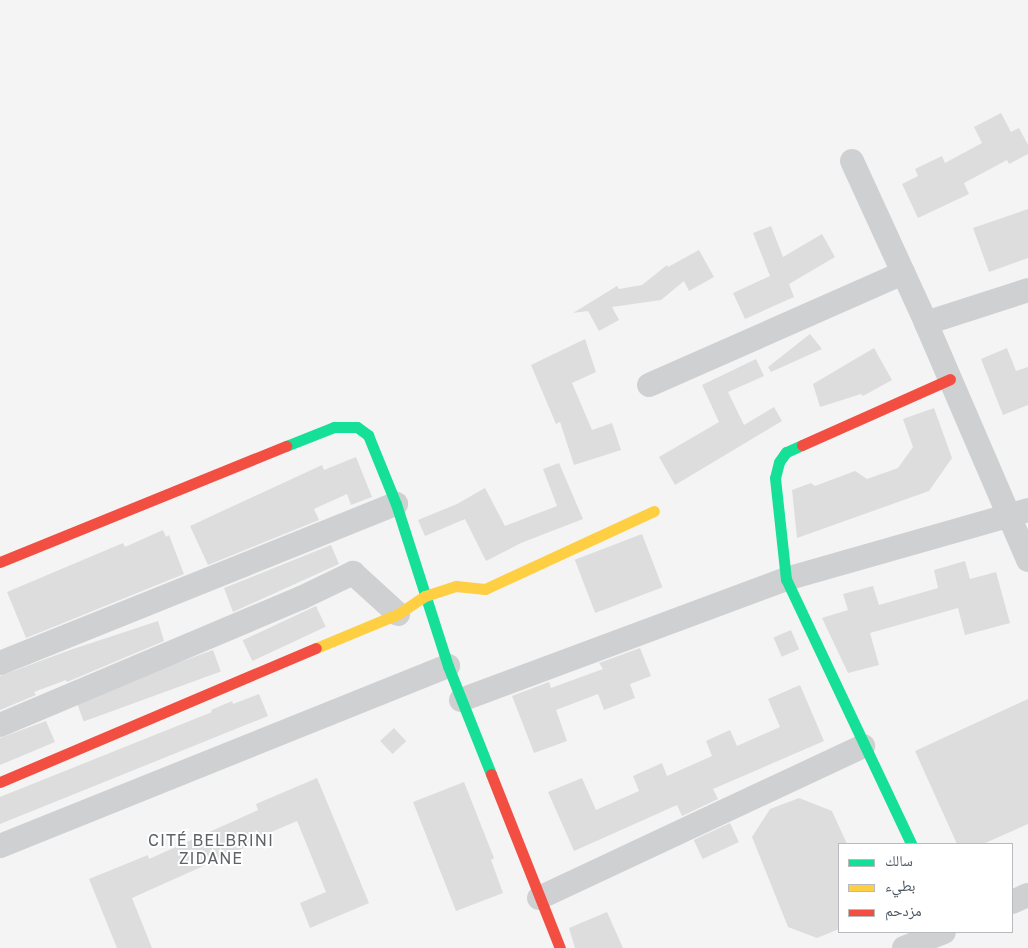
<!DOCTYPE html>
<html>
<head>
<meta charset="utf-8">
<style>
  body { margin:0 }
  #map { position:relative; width:1028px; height:948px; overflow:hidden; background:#f4f4f4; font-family:"Golos Text","Noto Naskh Arabic",sans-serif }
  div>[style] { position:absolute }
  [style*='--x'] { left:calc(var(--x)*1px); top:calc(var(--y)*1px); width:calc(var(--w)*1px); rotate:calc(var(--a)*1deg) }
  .building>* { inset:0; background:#ddddde; transform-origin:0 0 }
  .street>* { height:24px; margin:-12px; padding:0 12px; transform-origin:12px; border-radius:12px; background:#ced0d2 }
  .fast>* { height:11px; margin:-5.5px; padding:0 5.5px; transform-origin:5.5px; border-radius:5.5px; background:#16e098 }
  .slow>* { height:11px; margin:-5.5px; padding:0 5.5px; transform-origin:5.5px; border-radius:5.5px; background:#ffcf43 }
  .jam>* { height:11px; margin:-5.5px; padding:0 5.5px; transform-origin:5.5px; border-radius:5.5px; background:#f24e42 }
  span { translate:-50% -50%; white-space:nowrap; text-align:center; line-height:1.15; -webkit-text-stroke:4px #fff; paint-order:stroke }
  .quarter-label { font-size:16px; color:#5f6368; letter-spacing:1px }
  .legend { position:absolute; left:838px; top:843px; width:175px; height:90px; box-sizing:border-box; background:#fff; border:1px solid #b7bbc0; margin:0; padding:6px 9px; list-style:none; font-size:15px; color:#4a5661 }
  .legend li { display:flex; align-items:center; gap:10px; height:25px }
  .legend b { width:25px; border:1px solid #b7bbc0 }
</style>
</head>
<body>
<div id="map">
  <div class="building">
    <div style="clip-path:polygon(1001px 113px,1011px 132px,1019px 128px,1028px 145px,1028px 154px,1009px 164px,1007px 160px,964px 183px,969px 194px,918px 218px,902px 184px,918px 176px,915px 169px,942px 156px,945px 163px,982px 143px,974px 127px)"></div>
    <div style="clip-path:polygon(1028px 209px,1028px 258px,989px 272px,973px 228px)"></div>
    <div style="clip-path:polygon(771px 226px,783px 257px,822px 234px,835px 257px,789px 284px,794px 297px,745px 319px,733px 293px,770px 276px,753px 233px)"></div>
    <div style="clip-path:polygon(699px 250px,714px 277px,689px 291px,684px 281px,661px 300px,612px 307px,619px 320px,599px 331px,588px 311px,573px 313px,617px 286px,619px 289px,642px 285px,667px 265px,668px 267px)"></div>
    <div style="clip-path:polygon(810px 334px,822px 349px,771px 372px,768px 367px)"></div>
    <div style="clip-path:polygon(585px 339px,596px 372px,572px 383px,592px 430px,612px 423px,621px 450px,574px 465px,560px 422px,556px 424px,531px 365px)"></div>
    <div style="clip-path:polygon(874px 348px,892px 380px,863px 396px,861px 394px,820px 407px,813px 384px)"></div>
    <div style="clip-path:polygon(1007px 348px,1016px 371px,1028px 367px,1028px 405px,1003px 415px,981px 359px)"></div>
    <div style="clip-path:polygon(756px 359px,764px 376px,728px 392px,744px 425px,774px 407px,782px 421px,675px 485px,659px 457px,719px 422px,702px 385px)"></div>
    <div style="clip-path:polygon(934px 408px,952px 458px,929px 491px,797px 538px,792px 490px,811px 483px,815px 486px,855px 471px,867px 479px,898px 468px,913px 447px,903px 419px)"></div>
    <div style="clip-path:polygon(356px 457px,372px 497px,351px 505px,347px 494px,314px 509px,319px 520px,208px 565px,190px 526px,322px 465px,324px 470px)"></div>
    <div style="clip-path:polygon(559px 463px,583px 519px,521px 543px,486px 561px,465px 519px,425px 536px,418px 520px,457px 504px,485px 488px,505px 526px,557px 506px,543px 469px)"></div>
    <div style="clip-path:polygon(163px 530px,166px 537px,169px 535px,184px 574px,26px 638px,7px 592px,123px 543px,125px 547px)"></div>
    <div style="left:642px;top:534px;width:57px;height:72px;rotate:69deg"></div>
    <div style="clip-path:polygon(331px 545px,339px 564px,233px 612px,224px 588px)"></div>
    <div style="clip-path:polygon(965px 561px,970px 579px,996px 572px,1010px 623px,965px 635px,958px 608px,870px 633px,879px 665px,848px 673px,822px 618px,848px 610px,843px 594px,873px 586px,879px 605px,938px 588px,934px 570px)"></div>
    <div style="left:316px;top:606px;width:23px;height:81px;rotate:65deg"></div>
    <div style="clip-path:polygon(158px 621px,164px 641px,67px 682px,66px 680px,34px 692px,36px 695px,0 710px,0 676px,70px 650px)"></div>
    <div style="left:791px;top:630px;width:21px;height:19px;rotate:67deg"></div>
    <div style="clip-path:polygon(640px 648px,651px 676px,630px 684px,635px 698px,604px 710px,598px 694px,556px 710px,567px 741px,534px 753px,512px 696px,549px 682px,551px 688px,603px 669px,599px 663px)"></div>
    <div style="left:213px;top:650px;width:23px;height:146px;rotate:70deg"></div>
    <div style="clip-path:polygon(800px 685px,824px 741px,713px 789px,718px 799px,682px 816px,677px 805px,574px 851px,548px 792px,582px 778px,596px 810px,639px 791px,633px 776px,662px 763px,667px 776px,712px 756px,706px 741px,730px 730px,737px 746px,780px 727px,768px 699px)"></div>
    <div style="clip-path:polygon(259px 694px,268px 716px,0 824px,0 797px,212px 712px,211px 710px,232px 701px,233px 704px)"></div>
    <div style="clip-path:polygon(1028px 699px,1028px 824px,983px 844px,957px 844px,915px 751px)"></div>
    <div style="clip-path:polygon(46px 721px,55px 742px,0 765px,0 738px)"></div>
    <div style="left:394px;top:728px;width:18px;height:19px;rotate:47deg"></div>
    <div style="clip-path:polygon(317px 778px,369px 903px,310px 928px,300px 903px,326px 892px,297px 821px,246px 843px,248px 846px,132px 898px,152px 948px,117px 948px,89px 879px,148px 855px,149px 859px,258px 810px,256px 804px)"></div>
    <div style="clip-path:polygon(464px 782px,494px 858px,491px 860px,503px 893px,456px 911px,413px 802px)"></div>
    <div style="clip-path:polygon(799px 798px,832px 811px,847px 844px,839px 844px,839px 929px,817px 938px,788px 927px,752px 837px,770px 809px)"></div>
    <div style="left:730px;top:823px;width:21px;height:40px;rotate:65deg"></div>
    <div style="clip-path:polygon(607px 912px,623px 948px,575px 948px,569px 928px)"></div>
  </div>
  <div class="street">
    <div style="--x:852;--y:161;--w:178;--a:65.4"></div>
    <div style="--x:926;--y:323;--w:258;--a:66.7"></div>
    <div style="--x:926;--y:323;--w:107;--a:-17.9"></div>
    <div style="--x:649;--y:385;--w:278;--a:-23.8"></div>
    <div style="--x:0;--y:663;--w:427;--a:-21.9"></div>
    <div style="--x:461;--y:700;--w:347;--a:-20.4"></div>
    <div style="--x:786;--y:579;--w:252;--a:-15.9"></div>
    <div style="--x:0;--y:725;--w:327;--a:-22.9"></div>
    <div style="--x:301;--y:598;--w:58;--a:-25.7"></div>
    <div style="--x:353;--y:573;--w:61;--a:42.3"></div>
    <div style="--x:0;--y:846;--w:483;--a:-21.9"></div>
    <div style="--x:539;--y:898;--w:358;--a:-25.1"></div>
    <div style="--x:1012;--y:902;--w:17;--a:-24"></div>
    <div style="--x:904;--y:948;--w:43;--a:-21.8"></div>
  </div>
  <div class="fast">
    <div style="--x:802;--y:445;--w:17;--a:156"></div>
    <div style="--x:786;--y:452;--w:12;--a:125"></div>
    <div style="--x:779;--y:462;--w:16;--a:104"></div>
    <div style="--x:775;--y:478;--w:102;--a:83.8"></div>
    <div style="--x:786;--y:579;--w:293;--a:64.7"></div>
    <div style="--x:286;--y:446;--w:52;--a:-21.6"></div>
    <div style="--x:334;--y:427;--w:23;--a:0"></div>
    <div style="--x:357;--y:427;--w:14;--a:36"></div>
    <div style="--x:368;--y:435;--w:74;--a:67.9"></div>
    <div style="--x:396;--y:504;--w:170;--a:72.2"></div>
    <div style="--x:448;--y:666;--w:116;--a:68.3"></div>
  </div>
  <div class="slow">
    <div style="--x:316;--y:648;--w:89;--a:-22.5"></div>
    <div style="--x:398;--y:614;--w:32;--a:-34"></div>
    <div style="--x:425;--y:596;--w:33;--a:-18"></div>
    <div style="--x:456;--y:586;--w:29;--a:6"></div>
    <div style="--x:485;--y:589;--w:186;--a:-24.8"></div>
  </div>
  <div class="jam">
    <div style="--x:802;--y:445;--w:162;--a:-24"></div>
    <div style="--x:0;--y:562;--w:309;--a:-22.1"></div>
    <div style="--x:491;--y:774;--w:187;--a:68.4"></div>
    <div style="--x:0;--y:782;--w:343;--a:-23"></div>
  </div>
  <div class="quarter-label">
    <span style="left:211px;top:849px">CITÉ BELBRINI<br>ZIDANE</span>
  </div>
  <ul class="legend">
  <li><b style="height:6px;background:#16e098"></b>سالك</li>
  <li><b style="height:6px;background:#ffcf43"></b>بطيء</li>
  <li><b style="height:6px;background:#f24e42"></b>مزدحم</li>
  </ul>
</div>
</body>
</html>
